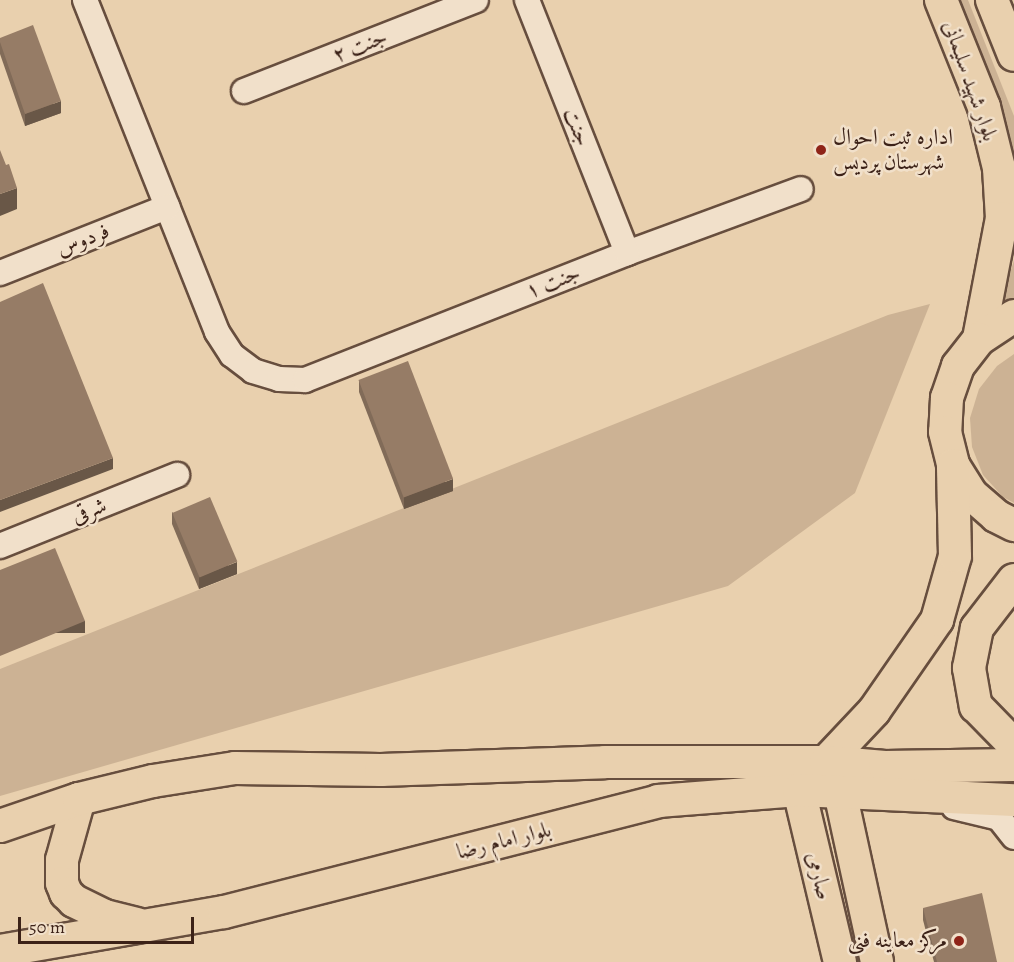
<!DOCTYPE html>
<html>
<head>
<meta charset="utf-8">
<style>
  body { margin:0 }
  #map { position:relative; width:1014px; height:962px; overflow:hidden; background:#e9d0ae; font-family:Alegreya,Amiri,serif }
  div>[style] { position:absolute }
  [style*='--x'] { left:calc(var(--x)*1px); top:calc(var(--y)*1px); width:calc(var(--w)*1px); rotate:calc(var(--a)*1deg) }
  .green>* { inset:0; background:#ccb294 }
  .roads { filter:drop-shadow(2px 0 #674e3e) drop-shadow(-2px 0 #674e3e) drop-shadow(0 2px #674e3e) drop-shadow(0 -2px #674e3e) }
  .minor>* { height:24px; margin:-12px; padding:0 12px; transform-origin:12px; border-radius:12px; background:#f1e0ca }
  .major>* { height:32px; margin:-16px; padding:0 16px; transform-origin:16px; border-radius:16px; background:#e9d0ae }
  .wall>* { inset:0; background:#816b58 }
  .shaded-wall>* { inset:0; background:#695747; transform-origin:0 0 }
  .building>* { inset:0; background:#967c66; transform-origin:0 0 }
  .dots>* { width:16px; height:16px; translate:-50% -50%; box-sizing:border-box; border:3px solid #f1e0ca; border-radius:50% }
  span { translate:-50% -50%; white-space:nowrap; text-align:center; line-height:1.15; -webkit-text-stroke:5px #f1e0ca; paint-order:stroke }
  .street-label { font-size:22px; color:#3c2218 }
  .poi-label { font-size:22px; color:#3c2218 }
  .left { translate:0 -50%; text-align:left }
  .right { translate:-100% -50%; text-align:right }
  .scale { position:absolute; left:18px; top:917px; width:176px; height:27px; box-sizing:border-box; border:3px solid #3c2218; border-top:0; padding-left:8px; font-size:18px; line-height:21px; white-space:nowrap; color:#3c2218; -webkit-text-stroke:4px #f1e0ca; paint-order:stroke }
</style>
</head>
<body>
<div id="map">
  <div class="green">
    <div style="clip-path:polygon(958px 0,968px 0,1014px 116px,1014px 155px)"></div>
    <div style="clip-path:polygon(1014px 260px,1014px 300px,998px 307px,1010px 273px)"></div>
    <div style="clip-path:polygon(930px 304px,855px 493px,728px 586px,0 796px,0 669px,888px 315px)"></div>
    <div style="clip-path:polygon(1014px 354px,1014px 503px,1003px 497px,983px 475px,972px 447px,970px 418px,979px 389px,997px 366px)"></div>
  </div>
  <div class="roads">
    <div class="minor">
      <div style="--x:85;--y:0;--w:357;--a:68.3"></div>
      <div style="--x:217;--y:332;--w:27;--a:57"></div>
      <div style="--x:232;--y:355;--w:26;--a:37"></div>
      <div style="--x:253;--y:371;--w:27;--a:17"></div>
      <div style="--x:279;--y:379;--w:26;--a:2"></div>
      <div style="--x:305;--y:380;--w:346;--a:-21.5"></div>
      <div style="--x:627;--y:253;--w:185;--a:-20.2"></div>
      <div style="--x:527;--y:0;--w:272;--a:68.4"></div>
      <div style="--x:244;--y:91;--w:249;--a:-21.4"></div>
      <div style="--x:0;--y:273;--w:180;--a:-21.6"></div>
      <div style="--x:0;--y:546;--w:191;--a:-21.9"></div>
      <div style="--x:954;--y:807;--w:46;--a:13.7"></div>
      <div style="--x:999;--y:818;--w:24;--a:52"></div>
    </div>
    <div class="major">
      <div style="--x:941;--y:0;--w:115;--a:68.1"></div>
      <div style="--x:984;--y:107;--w:63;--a:76.2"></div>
      <div style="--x:999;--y:168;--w:50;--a:86.6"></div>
      <div style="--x:1002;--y:218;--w:123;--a:100.8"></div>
      <div style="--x:992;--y:0;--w:59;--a:68.2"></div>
      <div style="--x:1014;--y:316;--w:42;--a:146.7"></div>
      <div style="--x:979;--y:339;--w:34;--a:128"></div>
      <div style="--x:958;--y:366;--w:34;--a:109"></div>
      <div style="--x:947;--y:398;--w:34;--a:93"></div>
      <div style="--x:945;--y:432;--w:34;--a:76"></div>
      <div style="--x:953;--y:465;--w:34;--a:58"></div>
      <div style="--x:971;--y:494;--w:33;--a:41"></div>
      <div style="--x:996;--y:516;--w:20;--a:27"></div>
      <div style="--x:1014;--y:580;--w:61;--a:127.6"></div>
      <div style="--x:977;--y:628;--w:41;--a:101.3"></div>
      <div style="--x:969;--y:668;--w:39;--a:80"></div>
      <div style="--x:976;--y:706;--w:54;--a:45.7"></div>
      <div style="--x:826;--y:762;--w:70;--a:-46.7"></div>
      <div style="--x:874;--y:711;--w:111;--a:-55.3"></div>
      <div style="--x:937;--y:620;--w:66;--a:-74.3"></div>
      <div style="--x:955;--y:556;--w:91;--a:-91.3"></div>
      <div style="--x:799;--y:790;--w:177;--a:76.6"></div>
      <div style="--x:840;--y:792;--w:174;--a:77.7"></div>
      <div style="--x:79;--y:799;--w:63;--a:105.6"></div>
      <div style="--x:62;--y:860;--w:23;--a:90"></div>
      <div style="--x:62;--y:883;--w:11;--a:68"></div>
      <div style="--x:66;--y:893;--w:11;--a:45"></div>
      <div style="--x:74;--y:901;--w:34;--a:26"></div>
      <div style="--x:105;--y:916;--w:33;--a:14"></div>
      <div style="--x:0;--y:826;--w:83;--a:-18.9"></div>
      <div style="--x:79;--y:799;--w:76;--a:-13.7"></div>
      <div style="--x:153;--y:781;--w:83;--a:-9"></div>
      <div style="--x:235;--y:768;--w:146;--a:0.8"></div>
      <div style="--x:381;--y:770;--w:224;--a:-2"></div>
      <div style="--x:605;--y:762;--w:221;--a:0"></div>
      <div style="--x:826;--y:762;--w:59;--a:4.8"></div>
      <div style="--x:885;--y:767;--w:129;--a:-0.9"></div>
      <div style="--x:0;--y:951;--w:227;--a:-9.9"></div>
      <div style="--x:224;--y:912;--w:448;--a:-14.3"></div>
      <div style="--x:658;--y:801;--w:141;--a:-4.5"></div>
      <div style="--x:799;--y:790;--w:215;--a:2.7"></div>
    </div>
  </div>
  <div class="wall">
    <div style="clip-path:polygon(0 38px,61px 113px,25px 126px,0 54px)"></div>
    <div style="clip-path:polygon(359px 380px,453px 491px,404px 509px,359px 392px)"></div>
    <div style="clip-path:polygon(172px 512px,237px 574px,199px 589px,172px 524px)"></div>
    <div style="clip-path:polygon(923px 908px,997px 962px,934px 962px,923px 920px)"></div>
  </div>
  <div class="shaded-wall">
    <div style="clip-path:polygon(61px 101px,61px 113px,25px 126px,25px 114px)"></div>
    <div style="clip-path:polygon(17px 188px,17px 209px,0 216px,0 194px)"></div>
    <div style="clip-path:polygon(113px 458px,113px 469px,0 512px,0 500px)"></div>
    <div style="clip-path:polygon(453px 479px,453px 491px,404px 509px,404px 497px)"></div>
    <div style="clip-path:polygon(237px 562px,237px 574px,199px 589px,199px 577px)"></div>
    <div style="left:85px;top:621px;width:12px;height:92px;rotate:90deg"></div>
  </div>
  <div class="building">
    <div style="clip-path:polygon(33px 25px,61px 101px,25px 114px,0 42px,0 38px)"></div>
    <div style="clip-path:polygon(0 150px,6px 165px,9px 164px,17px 188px,0 194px)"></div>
    <div style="clip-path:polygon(43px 283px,113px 458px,0 500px,0 302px)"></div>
    <div style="left:408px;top:361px;width:126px;height:53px;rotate:69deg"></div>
    <div style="left:210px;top:497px;width:70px;height:41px;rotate:67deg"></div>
    <div style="clip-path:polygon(55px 548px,85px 621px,0 656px,0 570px)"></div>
    <div style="clip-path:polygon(982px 893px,997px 962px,937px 962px,923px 908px)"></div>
  </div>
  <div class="dots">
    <div style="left:821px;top:150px;background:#8f2418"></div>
    <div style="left:959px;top:941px;background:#8f2418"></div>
  </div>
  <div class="street-label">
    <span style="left:360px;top:46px;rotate:-21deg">جنت ۲</span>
    <span style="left:970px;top:81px;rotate:71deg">بلوار شهید سلیمانی</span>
    <span style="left:577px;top:127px;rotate:68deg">جنت</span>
    <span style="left:83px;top:240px;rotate:-21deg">فردوس</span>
    <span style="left:553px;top:282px;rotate:-21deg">جنت ۱</span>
    <span style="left:89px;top:511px;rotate:-22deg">شرقی</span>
    <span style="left:504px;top:841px;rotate:-14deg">بلوار امام رضا</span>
    <span style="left:819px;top:876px;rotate:77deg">صارمی</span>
  </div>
  <div class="poi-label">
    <span class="left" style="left:833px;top:150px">اداره ثبت احوال<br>شهرستان پردیس</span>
    <span class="right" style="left:947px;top:941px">مرکز معاینه فنی</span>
  </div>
  <div class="scale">50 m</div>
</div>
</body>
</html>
